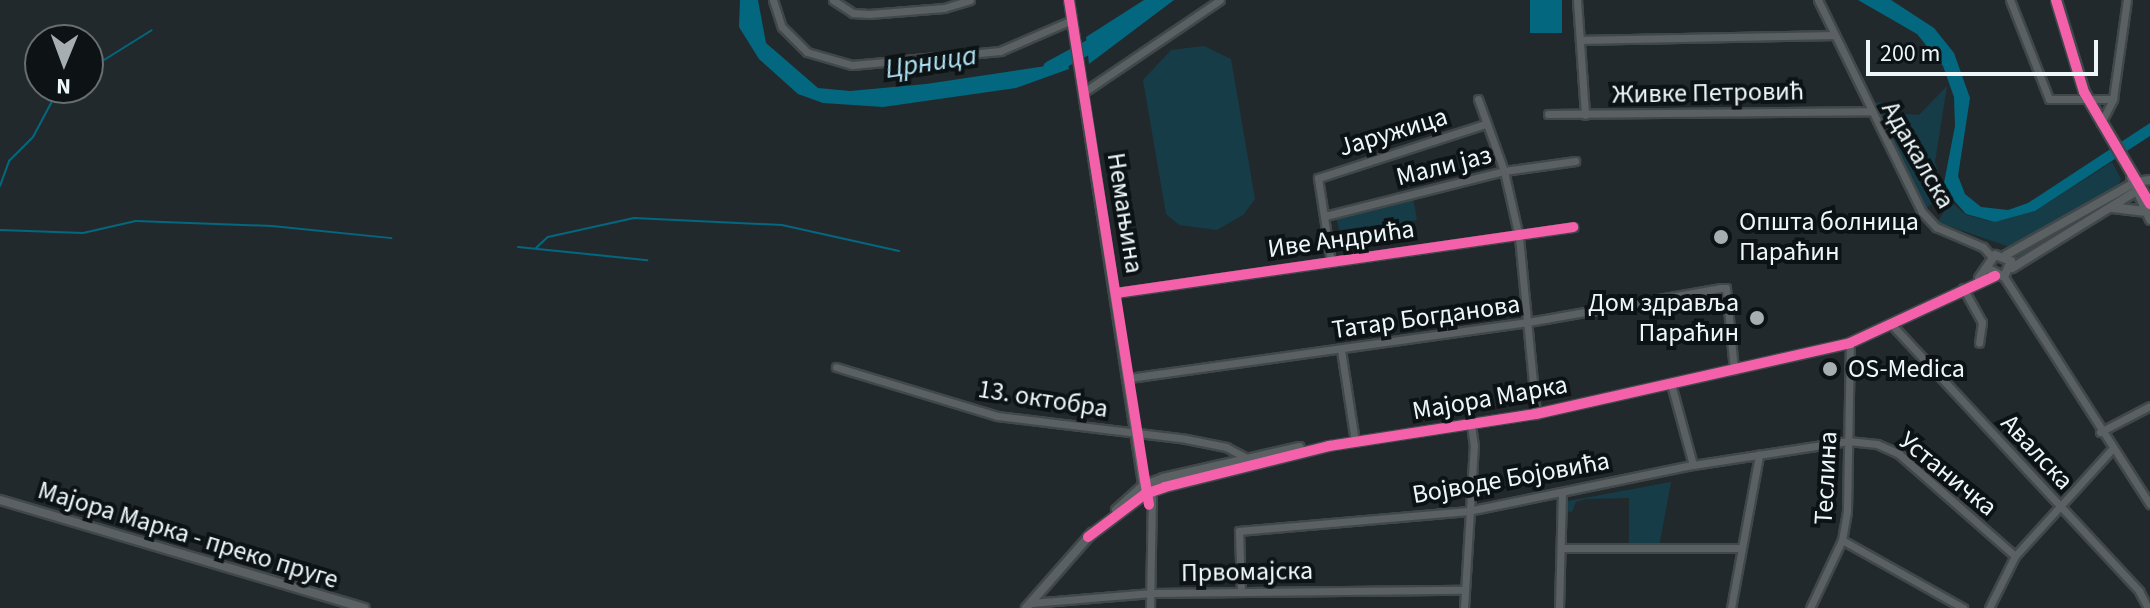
<!DOCTYPE html>
<html>
<head>
<meta charset="utf-8">
<style>
  body { margin:0 }
  #map { position:relative; width:2150px; height:608px; overflow:hidden; background:#22292c; font-family:"Source Sans 3",sans-serif }
  div>[style] { position:absolute }
  [style*='--x'] { left:calc(var(--x)*1px); top:calc(var(--y)*1px); width:calc(var(--w)*1px); rotate:calc(var(--a)*1deg) }
  .green>* { inset:0; background:#163c48 }
  .water>* { inset:0; background:#03677f; transform-origin:0 0 }
  .stream>* { height:2px; margin:-1px; padding:0 1px; transform-origin:1px; border-radius:1px; background:#03677f }
  .river>* { height:14px; margin:-7px; padding:0 7px; transform-origin:7px; border-radius:7px; background:#03677f }
  .roads { filter:drop-shadow(2px 0 #41484a) drop-shadow(-2px 0 #41484a) drop-shadow(0 2px #41484a) drop-shadow(0 -2px #41484a) }
  .minor>* { height:7px; margin:-3.5px; padding:0 3.5px; transform-origin:3.5px; border-radius:3.5px; background:#5b6063 }
  .tertiary>* { height:8px; margin:-4px; padding:0 4px; transform-origin:4px; border-radius:4px; background:#5b6063 }
  .secondary>* { height:9px; margin:-4.5px; padding:0 4.5px; transform-origin:4.5px; border-radius:4.5px; background:#5b6063 }
  .cycleway>* { height:10px; margin:-5px; padding:0 5px; transform-origin:5px; border-radius:5px; background:#f560ab }
  .dots>* { width:22px; height:22px; translate:-50% -50%; box-sizing:border-box; border:4px solid #0d1315; border-radius:50% }
  span { translate:-50% -50%; white-space:nowrap; text-align:center; line-height:1.15; -webkit-text-stroke:8px #0d1315; paint-order:stroke }
  .street-label { font-size:26px; color:#edf6f9 }
  .poi-label { font-size:26px; color:#edf6f9 }
  .left { translate:0 -50%; text-align:left }
  .right { translate:-100% -50%; text-align:right }
  .water-label { font-size:28px; color:#afe2f4; font-style:italic }
  .north { position:absolute; left:24px; top:24px; width:80px; height:80px; box-sizing:border-box; background:#0d1315; border:2px solid #676e70; border-radius:50%; rotate:181deg; font-size:22px; font-weight:700; line-height:32px; text-align:center; color:#edf6f9 }
  .north::after { content:''; display:block; margin:auto; width:28px; height:36px; background:#a6aeb1; clip-path:polygon(50% 0,100% 100%,50% 72%,0 100%) }
  .scale { position:absolute; left:1866px; top:40px; width:232px; height:36px; box-sizing:border-box; border:4px solid #edf6f9; border-top:0; padding-left:10px; font-size:24px; line-height:28px; white-space:nowrap; color:#edf6f9; -webkit-text-stroke:6px #0d1315; paint-order:stroke }
</style>
</head>
<body>
<div id="map">
  <div class="green">
    <div style="clip-path:polygon(1204px 46px,1231px 59px,1255px 199px,1243px 215px,1217px 230px,1179px 225px,1166px 214px,1143px 80px,1171px 50px)"></div>
    <div style="clip-path:polygon(1947px 86px,1935px 162px,1944px 191px,1926px 209px,1868px 104px,1881px 102px,1892px 113px,1919px 115px)"></div>
    <div style="clip-path:polygon(2112px 162px,2121px 179px,2117px 188px,2010px 247px,1937px 222px,1951px 202px,1966px 215px,1995px 222px,2035px 211px)"></div>
    <div style="clip-path:polygon(1413px 198px,1417px 220px,1340px 234px,1336px 217px)"></div>
    <div style="clip-path:polygon(1671px 482px,1659px 547px,1629px 547px,1629px 498px,1586px 499px,1576px 502px,1572px 512px,1563px 511px,1568px 501px)"></div>
  </div>
  <div class="water">
    <div style="clip-path:polygon(740px 0,758px 0,766px 43px,818px 88px,850px 91px,926px 84px,1046px 66px,1067px 56px,1069px 69px,1016px 88px,883px 107px,823px 103px,798px 94px,759px 59px,739px 27px)"></div>
    <div style="clip-path:polygon(1144px 0,1174px 0,1089px 64px,1086px 37px)"></div>
    <div style="left:1530px;top:0;width:32px;height:33px"></div>
    <div style="clip-path:polygon(1858px 0,1891px 0,1934px 28px,1954px 53px,1970px 98px,1958px 176px,1965px 194px,1981px 207px,2008px 210px,2028px 203px,2150px 123px,2150px 136px,2035px 211px,1995px 222px,1966px 214px,1943px 188px,1955px 126px,1954px 97px,1943px 66px,1917px 34px)"></div>
  </div>
  <div class="stream">
    <div style="--x:88;--y:70;--w:75;--a:-32"></div>
    <div style="--x:0;--y:186;--w:27;--a:-70"></div>
    <div style="--x:9;--y:161;--w:34;--a:-45"></div>
    <div style="--x:33;--y:137;--w:55;--a:-62"></div>
    <div style="--x:0;--y:230;--w:83;--a:2.1"></div>
    <div style="--x:83;--y:233;--w:54;--a:-12.8"></div>
    <div style="--x:136;--y:221;--w:136;--a:2.1"></div>
    <div style="--x:272;--y:226;--w:120;--a:5.8"></div>
    <div style="--x:518;--y:247;--w:130;--a:5.8"></div>
    <div style="--x:536;--y:248;--w:16;--a:-43"></div>
    <div style="--x:548;--y:237;--w:88;--a:-12.5"></div>
    <div style="--x:634;--y:218;--w:148;--a:2.7"></div>
    <div style="--x:782;--y:225;--w:120;--a:12.5"></div>
  </div>
  <div class="river">
    <div style="--x:1050;--y:68;--w:59;--a:-28.3"></div>
  </div>
  <div class="roads">
    <div class="minor">
      <div style="--x:773;--y:0;--w:28;--a:72"></div>
      <div style="--x:782;--y:27;--w:35;--a:45"></div>
      <div style="--x:807;--y:52;--w:47;--a:16.1"></div>
      <div style="--x:852;--y:65;--w:149;--a:-5.4"></div>
      <div style="--x:1000;--y:51;--w:78;--a:-23.3"></div>
      <div style="--x:833;--y:0;--w:24;--a:33"></div>
      <div style="--x:853;--y:13;--w:16;--a:4"></div>
      <div style="--x:869;--y:14;--w:75;--a:-4.6"></div>
      <div style="--x:944;--y:8;--w:27;--a:-17"></div>
      <div style="--x:1577;--y:0;--w:115;--a:86"></div>
      <div style="--x:1818;--y:0;--w:236;--a:63.9"></div>
      <div style="--x:1922;--y:212;--w:21;--a:47"></div>
      <div style="--x:1936;--y:227;--w:51;--a:23.1"></div>
      <div style="--x:1983;--y:247;--w:13;--a:48"></div>
      <div style="--x:2010;--y:0;--w:106;--a:68.5"></div>
      <div style="--x:2049;--y:99;--w:64;--a:0"></div>
      <div style="--x:1580;--y:40;--w:253;--a:-1.1"></div>
      <div style="--x:1084;--y:92;--w:164;--a:-34.1"></div>
      <div style="--x:1478;--y:99;--w:77;--a:70.1"></div>
      <div style="--x:1504;--y:171;--w:68;--a:77.2"></div>
      <div style="--x:1519;--y:237;--w:178;--a:84.5"></div>
      <div style="--x:1548;--y:114;--w:321;--a:-0.5"></div>
      <div style="--x:2101;--y:123;--w:27;--a:-63"></div>
      <div style="--x:2113;--y:99;--w:100;--a:-82"></div>
      <div style="--x:1325;--y:216;--w:185;--a:-14.1"></div>
      <div style="--x:1504;--y:171;--w:72;--a:-8"></div>
      <div style="--x:1331;--y:262;--w:85;--a:-98.8"></div>
      <div style="--x:1318;--y:178;--w:176;--a:-17.9"></div>
      <div style="--x:2004;--y:277;--w:270;--a:57.3"></div>
      <div style="--x:1963;--y:288;--w:39;--a:61"></div>
      <div style="--x:1982;--y:322;--w:21;--a:98"></div>
      <div style="--x:1116;--y:293;--w:462;--a:-8.2"></div>
      <div style="--x:1893;--y:326;--w:362;--a:47.1"></div>
      <div style="--x:2139;--y:591;--w:19;--a:62"></div>
      <div style="--x:1341;--y:350;--w:93;--a:81.3"></div>
      <div style="--x:836;--y:367;--w:168;--a:16.9"></div>
      <div style="--x:997;--y:416;--w:190;--a:6.9"></div>
      <div style="--x:1186;--y:439;--w:41;--a:11.3"></div>
      <div style="--x:1226;--y:447;--w:21;--a:28"></div>
      <div style="--x:1129;--y:378;--w:403;--a:-8"></div>
      <div style="--x:1528;--y:322;--w:196;--a:-10"></div>
      <div style="--x:1721;--y:288;--w:5;--a:0"></div>
      <div style="--x:1726;--y:288;--w:82;--a:84.4"></div>
      <div style="--x:1671;--y:384;--w:84;--a:74.8"></div>
      <div style="--x:2100;--y:432;--w:56;--a:-27.5"></div>
      <div style="--x:1842;--y:540;--w:139;--a:29.3"></div>
      <div style="--x:1562;--y:548;--w:178;--a:0"></div>
      <div style="--x:1241;--y:592;--w:61;--a:-91.9"></div>
      <div style="--x:1239;--y:531;--w:230;--a:-5"></div>
      <div style="--x:1468;--y:511;--w:230;--a:-11.6"></div>
      <div style="--x:1693;--y:465;--w:157;--a:-8.8"></div>
      <div style="--x:1848;--y:441;--w:29;--a:6"></div>
      <div style="--x:1877;--y:444;--w:24;--a:24"></div>
      <div style="--x:1899;--y:454;--w:154;--a:41.3"></div>
      <div style="--x:1031;--y:603;--w:121;--a:-4.7"></div>
      <div style="--x:1152;--y:593;--w:312;--a:-0.6"></div>
      <div style="--x:1150;--y:608;--w:117;--a:-89"></div>
      <div style="--x:1464;--y:608;--w:162;--a:-86.5"></div>
      <div style="--x:1474;--y:446;--w:21;--a:-98"></div>
      <div style="--x:1559;--y:608;--w:115;--a:-88.5"></div>
      <div style="--x:1731;--y:608;--w:156;--a:-79.6"></div>
      <div style="--x:1810;--y:608;--w:75;--a:-64.8"></div>
      <div style="--x:1842;--y:540;--w:29;--a:-80"></div>
      <div style="--x:1847;--y:511;--w:168;--a:-89"></div>
      <div style="--x:1989;--y:608;--w:58;--a:-63.4"></div>
      <div style="--x:2015;--y:556;--w:143;--a:-47.8"></div>
    </div>
    <div class="tertiary">
      <div style="--x:1069;--y:0;--w:500;--a:81.3"></div>
      <div style="--x:2006;--y:255;--w:149;--a:-29.3"></div>
      <div style="--x:2136;--y:182;--w:14;--a:-8"></div>
      <div style="--x:2012;--y:268;--w:150;--a:-31.7"></div>
      <div style="--x:1979;--y:278;--w:28;--a:-55"></div>
      <div style="--x:1995;--y:255;--w:17;--a:21"></div>
      <div style="--x:2011;--y:261;--w:17;--a:114"></div>
      <div style="--x:2004;--y:277;--w:17;--a:-152"></div>
      <div style="--x:0;--y:500;--w:380;--a:16.5"></div>
      <div style="--x:1116;--y:510;--w:38;--a:-42"></div>
      <div style="--x:1144;--y:485;--w:20;--a:-20"></div>
      <div style="--x:1163;--y:478;--w:140;--a:-12.8"></div>
      <div style="--x:1088;--y:537;--w:71;--a:-37"></div>
      <div style="--x:1145;--y:494;--w:21;--a:-19"></div>
      <div style="--x:1165;--y:487;--w:169;--a:-14"></div>
      <div style="--x:1329;--y:446;--w:209;--a:-8.8"></div>
      <div style="--x:1536;--y:414;--w:322;--a:-12.7"></div>
      <div style="--x:1850;--y:343;--w:160;--a:-24.8"></div>
      <div style="--x:1026;--y:608;--w:100;--a:-48.7"></div>
    </div>
    <div class="secondary">
      <div style="--x:2056;--y:0;--w:96;--a:73.1"></div>
      <div style="--x:2084;--y:92;--w:130;--a:59.5"></div>
      <div style="--x:2131;--y:177;--w:46;--a:65.7"></div>
      <div style="--x:2112;--y:207;--w:32;--a:7"></div>
    </div>
  </div>
  <div class="cycleway">
    <div style="--x:1069;--y:0;--w:511;--a:81"></div>
    <div style="--x:2056;--y:0;--w:96;--a:73.1"></div>
    <div style="--x:2084;--y:92;--w:130;--a:59.5"></div>
    <div style="--x:1116;--y:293;--w:462;--a:-8.2"></div>
    <div style="--x:1088;--y:537;--w:71;--a:-37"></div>
    <div style="--x:1145;--y:494;--w:21;--a:-19"></div>
    <div style="--x:1165;--y:487;--w:169;--a:-14"></div>
    <div style="--x:1329;--y:446;--w:209;--a:-8.8"></div>
    <div style="--x:1536;--y:414;--w:322;--a:-12.7"></div>
    <div style="--x:1850;--y:343;--w:160;--a:-24.8"></div>
  </div>
  <div class="dots">
    <div style="left:1721px;top:237px;background:#a6aeb1"></div>
    <div style="left:1757px;top:318px;background:#a6aeb1"></div>
    <div style="left:1830px;top:369px;background:#a6aeb1"></div>
  </div>
  <div class="street-label">
    <span style="left:1708px;top:93px;rotate:-1deg">Живке Петровић</span>
    <span style="left:1393px;top:132px;rotate:-17deg">Јаружица</span>
    <span style="left:1918px;top:155px;rotate:60deg">Адакалска</span>
    <span style="left:1444px;top:166px;rotate:-14deg">Мали јаз</span>
    <span style="left:1125px;top:213px;rotate:81deg">Немањина</span>
    <span style="left:1341px;top:239px;rotate:-8deg">Иве Андрића</span>
    <span style="left:1426px;top:317px;rotate:-8deg">Татар Богданова</span>
    <span style="left:1490px;top:398px;rotate:-10deg">Мајора Марка</span>
    <span style="left:1043px;top:399px;rotate:9deg">13. октобра</span>
    <span style="left:2037px;top:452px;rotate:47deg">Авалска</span>
    <span style="left:1948px;top:474px;rotate:39deg">Устаничка</span>
    <span style="left:1511px;top:478px;rotate:-10deg">Војводе Бојовића</span>
    <span style="left:1826px;top:478px;rotate:-87deg">Теслина</span>
    <span style="left:188px;top:535px;rotate:17deg">Мајора Марка - преко пруге</span>
    <span style="left:1247px;top:572px;rotate:-1deg">Првомајска</span>
  </div>
  <div class="poi-label">
    <span class="left" style="left:1739px;top:237px">Општа болница<br>Параћин</span>
    <span class="right" style="left:1739px;top:318px">Дом здравља<br>Параћин</span>
    <span class="left" style="left:1848px;top:369px">OS-Medica</span>
  </div>
  <div class="water-label">
    <span style="left:931px;top:62px;rotate:-9deg">Црница</span>
  </div>
  <div class="north">N</div>
  <div class="scale">200 m</div>
</div>
</body>
</html>
